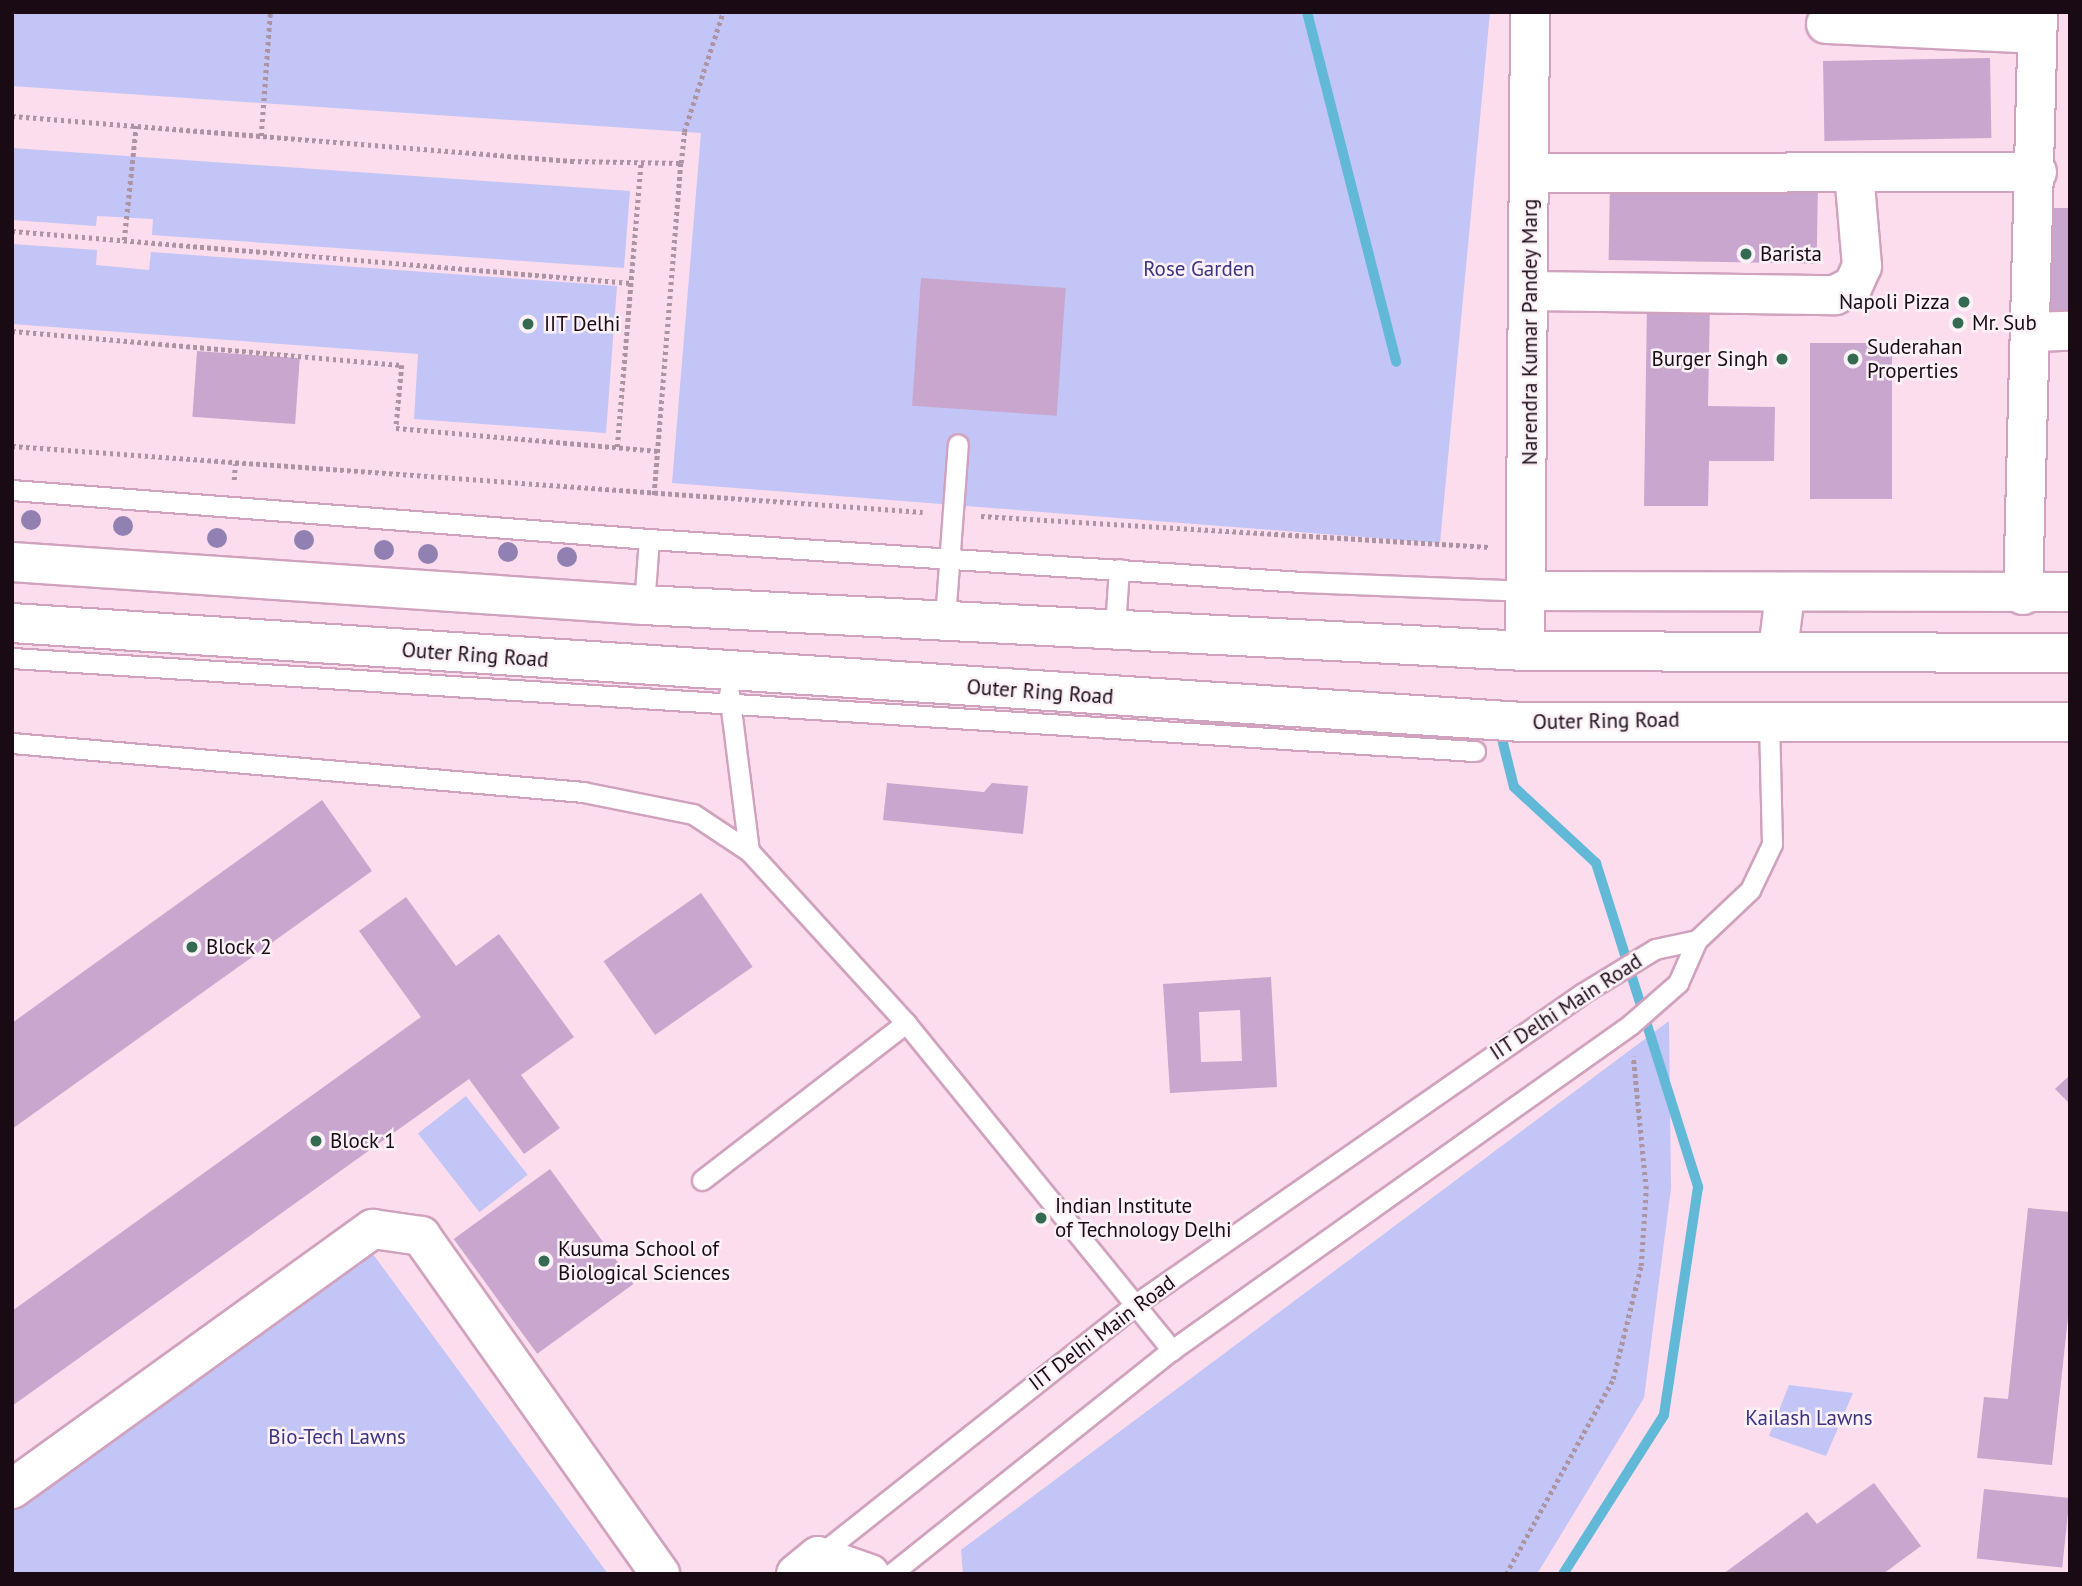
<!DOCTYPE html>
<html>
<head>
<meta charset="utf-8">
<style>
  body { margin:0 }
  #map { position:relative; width:2082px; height:1586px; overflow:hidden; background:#fbddee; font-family:"PT Sans",sans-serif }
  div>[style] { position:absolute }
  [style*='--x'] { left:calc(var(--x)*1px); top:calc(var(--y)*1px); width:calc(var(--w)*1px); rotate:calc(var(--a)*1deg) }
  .green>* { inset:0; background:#c2c5f5; transform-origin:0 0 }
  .stream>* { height:10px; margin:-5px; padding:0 5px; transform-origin:5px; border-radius:5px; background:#62b9d7 }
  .building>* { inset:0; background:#c8a6cd; transform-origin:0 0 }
  .path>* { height:4.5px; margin-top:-2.25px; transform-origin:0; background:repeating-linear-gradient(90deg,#ad94a3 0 3.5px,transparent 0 7px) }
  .roads { filter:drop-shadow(2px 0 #d1a2be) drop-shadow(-2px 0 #d1a2be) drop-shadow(0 2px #d1a2be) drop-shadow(0 -2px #d1a2be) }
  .lane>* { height:19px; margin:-9.5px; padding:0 9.5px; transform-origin:9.5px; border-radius:9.5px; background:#fff }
  .street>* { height:38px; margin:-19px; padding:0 19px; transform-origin:19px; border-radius:19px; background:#fff }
  .primary>* { height:38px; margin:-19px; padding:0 19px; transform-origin:19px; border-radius:19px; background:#fff }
  .trees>* { width:20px; height:20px; margin:-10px; border-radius:50%; background:#9181b2 }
  .dots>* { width:19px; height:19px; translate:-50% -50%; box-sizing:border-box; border:4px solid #fbf1f7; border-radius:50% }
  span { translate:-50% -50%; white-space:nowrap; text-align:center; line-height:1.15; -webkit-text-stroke:5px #fbf1f7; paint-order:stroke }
  .poi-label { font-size:21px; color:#1a0a14 }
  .left { translate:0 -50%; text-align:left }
  .right { translate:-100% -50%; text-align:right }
  .park-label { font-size:21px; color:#3b3581 }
  .street-label { font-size:21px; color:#1a0a14 }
  .frame { position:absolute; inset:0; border:14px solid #1a0a14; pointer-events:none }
</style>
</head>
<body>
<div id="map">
  <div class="green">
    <div style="clip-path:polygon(12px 12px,1490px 12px,1440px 543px,672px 483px,701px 133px,12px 86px)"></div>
    <div style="clip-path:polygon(12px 148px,630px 191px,624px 268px,152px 235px,153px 219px,97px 216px,96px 226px,12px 220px)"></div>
    <div style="clip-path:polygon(12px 244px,97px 250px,96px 265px,149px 270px,151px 252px,617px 286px,606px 433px,414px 419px,418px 354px,12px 324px)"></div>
    <div style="clip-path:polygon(1669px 1021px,1671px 1188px,1644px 1398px,1537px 1574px,963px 1574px,961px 1550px)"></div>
    <div style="left:466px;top:1096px;width:100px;height:61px;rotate:52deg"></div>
    <div style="clip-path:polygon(367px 1246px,608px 1574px,12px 1574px,12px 1505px)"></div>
    <div style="clip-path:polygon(1789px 1385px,1853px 1393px,1826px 1456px,1769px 1436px)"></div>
  </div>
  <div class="stream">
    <div style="--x:1307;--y:12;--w:361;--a:75.7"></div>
    <div style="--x:1503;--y:743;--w:45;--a:76"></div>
    <div style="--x:1514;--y:787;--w:112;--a:42.8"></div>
    <div style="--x:1596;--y:863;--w:340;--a:72.5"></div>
    <div style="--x:1698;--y:1187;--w:231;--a:98.5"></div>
    <div style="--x:1664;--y:1415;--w:188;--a:122.4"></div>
  </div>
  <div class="building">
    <div style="left:1990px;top:58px;width:80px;height:167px;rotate:89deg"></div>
    <div style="left:1610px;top:181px;width:208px;height:79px;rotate:1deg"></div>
    <div style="left:2070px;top:208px;width:116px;height:21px;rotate:90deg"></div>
    <div style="left:921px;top:278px;width:145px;height:128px;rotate:4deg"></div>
    <div style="clip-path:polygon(1647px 301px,1710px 302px,1708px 406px,1775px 407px,1774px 461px,1709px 461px,1708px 506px,1644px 506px)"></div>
    <div style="left:1892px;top:343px;width:156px;height:82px;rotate:90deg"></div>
    <div style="left:197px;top:351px;width:103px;height:66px;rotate:4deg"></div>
    <div style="left:1190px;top:707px;width:70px;height:17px;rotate:2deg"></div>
    <div style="clip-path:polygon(887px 783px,984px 792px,992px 783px,1028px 786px,1023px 834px,883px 820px)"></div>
    <div style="clip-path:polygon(322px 800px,372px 871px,12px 1129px,12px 1023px)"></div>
    <div style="left:701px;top:893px;width:90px;height:119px;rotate:55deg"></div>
    <div style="clip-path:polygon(406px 897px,456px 966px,499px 934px,574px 1037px,521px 1075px,560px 1128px,524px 1154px,469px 1079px,12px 1406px,12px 1311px,421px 1017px,359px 931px)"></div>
    <div style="clip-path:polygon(evenodd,1271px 977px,1277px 1087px,1170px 1093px,1163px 984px,1271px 977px,1240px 1010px,1242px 1061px,1201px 1062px,1199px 1012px,1240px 1010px)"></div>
    <div style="clip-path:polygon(2070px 1075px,2070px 1104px,2055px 1089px)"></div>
    <div style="left:550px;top:1169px;width:142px;height:119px;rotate:54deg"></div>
    <div style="clip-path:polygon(2028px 1208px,2070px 1212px,2070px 1299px,2052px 1465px,1977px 1458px,1984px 1397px,2008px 1399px)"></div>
    <div style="clip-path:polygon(1874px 1483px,1921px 1546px,1883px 1574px,1723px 1574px,1807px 1512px,1817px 1524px)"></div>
    <div style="left:1984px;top:1489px;width:86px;height:70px;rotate:6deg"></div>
  </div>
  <div class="path">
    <div style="--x:12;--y:116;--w:561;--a:4.6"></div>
    <div style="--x:571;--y:161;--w:110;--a:1"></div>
    <div style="--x:681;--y:163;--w:334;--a:94.6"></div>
    <div style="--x:261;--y:136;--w:124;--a:-85.8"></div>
    <div style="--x:681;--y:163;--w:31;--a:-84"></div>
    <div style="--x:684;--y:132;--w:126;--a:-72"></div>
    <div style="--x:12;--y:231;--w:621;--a:4.8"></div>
    <div style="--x:124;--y:240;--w:115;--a:-84"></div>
    <div style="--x:12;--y:331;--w:391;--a:5"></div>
    <div style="--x:402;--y:365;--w:63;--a:95.4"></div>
    <div style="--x:396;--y:428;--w:263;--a:5"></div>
    <div style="--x:12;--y:446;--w:913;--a:4.14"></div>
    <div style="--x:617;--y:447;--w:285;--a:-85.2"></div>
    <div style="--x:234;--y:480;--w:16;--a:-86"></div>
    <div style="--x:981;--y:516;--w:509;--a:3.49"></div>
    <div style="--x:1506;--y:1574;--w:222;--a:-61.2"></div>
    <div style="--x:1613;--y:1379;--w:116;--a:-76.1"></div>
    <div style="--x:1641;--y:1266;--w:77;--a:-86.3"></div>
    <div style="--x:1646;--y:1189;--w:133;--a:-95.6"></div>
  </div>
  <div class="roads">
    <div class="lane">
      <div style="--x:12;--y:490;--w:639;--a:4.4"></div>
      <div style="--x:649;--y:539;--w:654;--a:3.77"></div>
      <div style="--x:1302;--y:582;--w:227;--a:2.3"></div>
      <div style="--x:644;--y:605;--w:66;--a:-85.7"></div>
      <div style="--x:945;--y:619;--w:175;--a:-85.8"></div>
      <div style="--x:1115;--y:627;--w:58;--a:-86.1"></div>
      <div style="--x:12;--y:658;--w:1466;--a:3.64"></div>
      <div style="--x:729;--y:693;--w:159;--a:82.8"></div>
      <div style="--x:12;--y:743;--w:573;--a:4.9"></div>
      <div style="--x:583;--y:792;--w:112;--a:11.3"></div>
      <div style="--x:693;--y:814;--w:67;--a:33.5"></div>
      <div style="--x:749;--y:851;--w:233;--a:47.6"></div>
      <div style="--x:906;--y:1023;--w:422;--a:50.9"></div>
      <div style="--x:702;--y:1180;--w:257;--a:-37.6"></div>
      <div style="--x:818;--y:1556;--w:407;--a:-38.4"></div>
      <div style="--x:1137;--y:1303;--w:543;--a:-34.8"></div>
      <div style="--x:1583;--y:993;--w:84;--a:-31.4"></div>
      <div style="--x:1655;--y:949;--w:43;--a:-12.1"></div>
      <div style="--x:891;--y:1574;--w:359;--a:-38.6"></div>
      <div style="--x:1172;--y:1350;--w:562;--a:-35.36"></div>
      <div style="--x:1630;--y:1025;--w:64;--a:-41.2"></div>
      <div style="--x:1678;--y:983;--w:47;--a:-66.2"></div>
      <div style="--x:1697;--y:940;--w:73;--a:-43.3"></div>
      <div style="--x:1750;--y:890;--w:51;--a:-64.4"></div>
      <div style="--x:1772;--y:844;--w:125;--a:-91.4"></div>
    </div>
    <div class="street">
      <div style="--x:1826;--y:24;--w:211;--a:2.7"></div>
      <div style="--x:1530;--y:173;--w:507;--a:-0.11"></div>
      <div style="--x:1531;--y:291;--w:304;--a:0.8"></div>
      <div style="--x:1835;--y:295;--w:20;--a:-27"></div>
      <div style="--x:1853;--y:286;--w:22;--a:-66"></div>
      <div style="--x:1862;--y:266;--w:94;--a:-94.9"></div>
      <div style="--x:2032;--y:332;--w:38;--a:-2"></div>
      <div style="--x:1529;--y:591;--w:541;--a:0.11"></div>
      <div style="--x:2023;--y:595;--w:583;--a:-88.53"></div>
      <div style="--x:1525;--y:651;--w:639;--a:-89.55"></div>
      <div style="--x:1778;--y:651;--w:58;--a:-83.1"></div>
      <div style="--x:12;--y:1489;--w:445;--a:-35.8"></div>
      <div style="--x:373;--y:1229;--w:49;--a:8.3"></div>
      <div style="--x:421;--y:1236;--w:414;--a:54.7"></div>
      <div style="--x:796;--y:1574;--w:28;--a:-39"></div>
      <div style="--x:818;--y:1556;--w:55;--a:19.1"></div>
    </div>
    <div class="primary">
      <div style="--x:12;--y:562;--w:633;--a:3.89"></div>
      <div style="--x:644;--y:605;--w:882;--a:2.99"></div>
      <div style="--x:1525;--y:651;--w:545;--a:0.21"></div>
      <div style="--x:12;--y:623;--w:1515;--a:3.75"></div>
      <div style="--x:1524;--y:722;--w:546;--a:0"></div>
    </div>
  </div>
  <div class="trees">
    <div style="left:31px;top:520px"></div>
    <div style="left:123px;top:526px"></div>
    <div style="left:217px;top:538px"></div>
    <div style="left:304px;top:540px"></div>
    <div style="left:384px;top:550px"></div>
    <div style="left:508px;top:552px"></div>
    <div style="left:428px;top:554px"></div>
    <div style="left:567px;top:557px"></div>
  </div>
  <div class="dots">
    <div style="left:1746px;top:254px;background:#336a51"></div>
    <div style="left:1964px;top:302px;background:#336a51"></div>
    <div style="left:1958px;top:323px;background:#336a51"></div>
    <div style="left:528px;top:324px;background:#336a51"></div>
    <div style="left:1782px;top:359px;background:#336a51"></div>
    <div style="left:1853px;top:359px;background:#336a51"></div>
    <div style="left:192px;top:947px;background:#336a51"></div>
    <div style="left:316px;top:1141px;background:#336a51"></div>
    <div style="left:1041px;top:1218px;background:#336a51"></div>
    <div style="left:544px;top:1261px;background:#336a51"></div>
  </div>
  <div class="poi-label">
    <span class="left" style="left:1760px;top:254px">Barista</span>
    <span class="right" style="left:1950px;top:302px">Napoli Pizza</span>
    <span class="left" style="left:1972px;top:323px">Mr. Sub</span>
    <span class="left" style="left:544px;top:324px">IIT Delhi</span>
    <span class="left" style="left:1867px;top:359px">Suderahan<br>Properties</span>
    <span class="right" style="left:1768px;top:359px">Burger Singh</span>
    <span class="left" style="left:206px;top:947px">Block 2</span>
    <span class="left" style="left:330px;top:1141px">Block 1</span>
    <span class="left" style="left:1055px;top:1218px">Indian Institute<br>of Technology Delhi</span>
    <span class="left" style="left:558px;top:1261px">Kusuma School of<br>Biological Sciences</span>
  </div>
  <div class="park-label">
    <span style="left:1199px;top:269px">Rose Garden</span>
    <span style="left:1809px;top:1418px">Kailash Lawns</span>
    <span style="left:337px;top:1437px">Bio-Tech Lawns</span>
  </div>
  <div class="street-label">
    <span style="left:1530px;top:332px;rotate:-90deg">Narendra Kumar Pandey Marg</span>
    <span style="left:475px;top:655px;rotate:4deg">Outer Ring Road</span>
    <span style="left:1040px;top:692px;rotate:4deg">Outer Ring Road</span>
    <span style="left:1606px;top:721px;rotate:-1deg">Outer Ring Road</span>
    <span style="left:1566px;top:1007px;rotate:-33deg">IIT Delhi Main Road</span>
    <span style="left:1102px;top:1333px;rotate:-37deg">IIT Delhi Main Road</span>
  </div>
  <div class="frame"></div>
</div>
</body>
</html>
